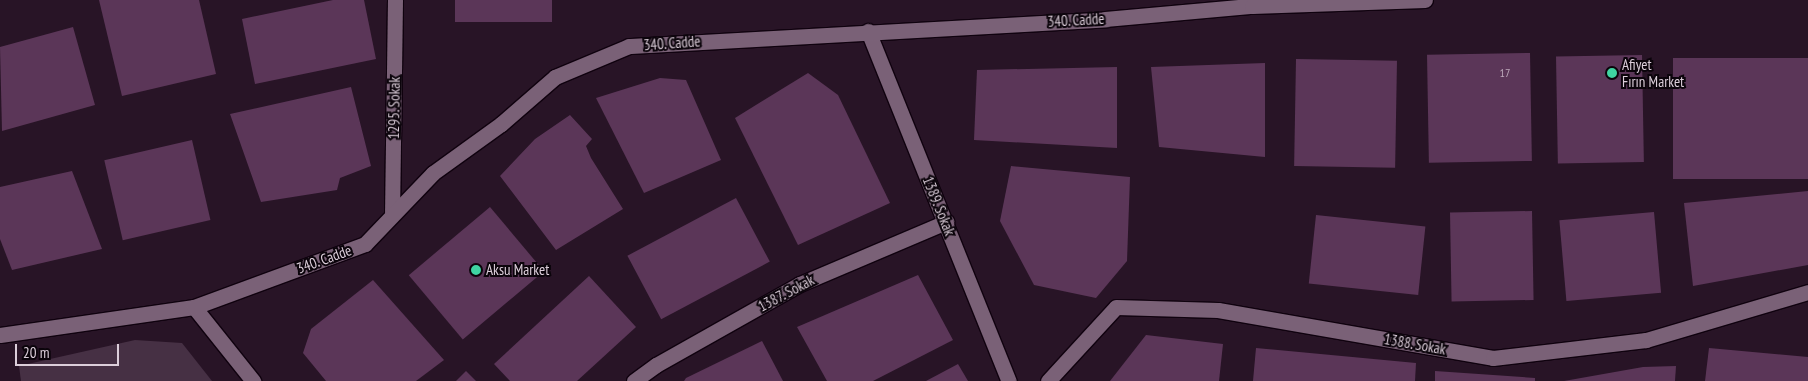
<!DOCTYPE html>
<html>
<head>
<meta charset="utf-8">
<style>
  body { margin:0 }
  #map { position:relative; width:1808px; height:381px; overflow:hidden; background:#281426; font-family:"PT Sans Narrow",sans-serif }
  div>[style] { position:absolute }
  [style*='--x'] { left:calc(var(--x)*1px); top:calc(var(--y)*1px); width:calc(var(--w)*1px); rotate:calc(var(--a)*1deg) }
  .green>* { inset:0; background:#463044 }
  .building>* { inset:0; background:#5b3658; transform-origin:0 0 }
  .roads { filter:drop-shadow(1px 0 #10020f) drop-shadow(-1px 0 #10020f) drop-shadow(0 1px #10020f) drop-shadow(0 -1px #10020f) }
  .minor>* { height:15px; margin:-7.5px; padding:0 7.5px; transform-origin:7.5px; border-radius:7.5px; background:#7a6177 }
  .dots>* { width:14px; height:14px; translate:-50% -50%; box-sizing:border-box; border:2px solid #0b040b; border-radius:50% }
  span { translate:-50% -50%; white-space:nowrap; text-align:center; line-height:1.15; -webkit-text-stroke:4px #0b040b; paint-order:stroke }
  .number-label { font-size:12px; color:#bca8ba }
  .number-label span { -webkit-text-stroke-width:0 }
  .street-label { font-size:15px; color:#dcceda }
  .poi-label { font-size:15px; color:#dcceda }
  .left { translate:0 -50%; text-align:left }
  .scale { position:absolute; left:15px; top:344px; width:104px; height:22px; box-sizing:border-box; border:2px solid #dcceda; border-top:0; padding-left:6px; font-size:15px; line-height:18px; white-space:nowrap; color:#dcceda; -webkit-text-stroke:4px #0b040b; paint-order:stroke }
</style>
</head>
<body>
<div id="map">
  <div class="green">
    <div style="clip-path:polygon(135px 340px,182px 343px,212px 381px,21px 381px,19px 366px)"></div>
  </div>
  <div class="building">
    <div style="clip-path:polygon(99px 0,199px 0,216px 74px,122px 96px)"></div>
    <div style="clip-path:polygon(333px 0,364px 0,376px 59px,255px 84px,242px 19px)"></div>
    <div style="left:455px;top:0;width:97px;height:22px"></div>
    <div style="clip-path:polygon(73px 27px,95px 105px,2px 131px,0 47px)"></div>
    <div style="left:1530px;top:53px;width:108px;height:103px;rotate:89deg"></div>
    <div style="left:1642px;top:55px;width:107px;height:86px;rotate:89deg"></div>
    <div style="left:1808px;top:58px;width:121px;height:135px;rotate:90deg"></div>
    <div style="left:1296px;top:59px;width:101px;height:107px;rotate:1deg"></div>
    <div style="clip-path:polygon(1265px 63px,1265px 157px,1159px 147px,1151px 67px)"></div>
    <div style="clip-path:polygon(1117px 67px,1117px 148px,974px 140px,977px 70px)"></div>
    <div style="clip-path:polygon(808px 73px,838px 95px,890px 203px,798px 245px,735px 118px)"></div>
    <div style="clip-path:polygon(660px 78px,686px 80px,721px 160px,644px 193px,596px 98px)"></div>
    <div style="clip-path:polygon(351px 87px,371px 166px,340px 178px,337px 190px,261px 202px,230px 114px)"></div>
    <div style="clip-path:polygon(570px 115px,592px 139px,586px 146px,591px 158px,623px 209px,556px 250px,500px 176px,535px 139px)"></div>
    <div style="left:192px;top:140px;width:82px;height:90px;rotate:77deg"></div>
    <div style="clip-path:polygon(1011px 166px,1130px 177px,1127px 261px,1096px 298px,1034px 285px,1000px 221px)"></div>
    <div style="clip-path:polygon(72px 171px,102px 249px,12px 270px,0 239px,0 187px)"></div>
    <div style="clip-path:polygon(1808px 191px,1808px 265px,1693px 286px,1684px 203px)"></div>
    <div style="left:736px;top:198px;width:72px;height:123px;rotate:62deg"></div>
    <div style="left:490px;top:207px;width:84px;height:106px;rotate:50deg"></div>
    <div style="left:1532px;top:211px;width:89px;height:82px;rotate:89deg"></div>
    <div style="left:1654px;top:212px;width:81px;height:95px;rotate:85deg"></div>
    <div style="left:1316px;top:215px;width:110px;height:69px;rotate:6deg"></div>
    <div style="clip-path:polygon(918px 275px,953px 340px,873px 381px,827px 381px,797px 327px)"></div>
    <div style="clip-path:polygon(589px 276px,636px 327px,577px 381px,510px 381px,494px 364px)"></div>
    <div style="clip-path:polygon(373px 280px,444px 360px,416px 381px,326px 381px,303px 353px,311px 329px)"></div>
    <div style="clip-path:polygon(1146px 335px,1223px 344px,1219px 381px,1110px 381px)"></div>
    <div style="clip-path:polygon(762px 341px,783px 381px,684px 381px,686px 378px)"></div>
    <div style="clip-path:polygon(1256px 348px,1416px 363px,1415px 381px,1253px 381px)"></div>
    <div style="clip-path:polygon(1709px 348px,1808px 357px,1808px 381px,1705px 381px)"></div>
    <div style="clip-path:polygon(958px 364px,968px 381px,926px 381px)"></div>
    <div style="clip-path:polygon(1676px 366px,1675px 381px,1564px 381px,1643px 367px)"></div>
    <div style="clip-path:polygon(466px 371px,476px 381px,456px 381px)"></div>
    <div style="clip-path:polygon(1435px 371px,1535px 378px,1535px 381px,1435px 381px)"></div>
  </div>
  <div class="roads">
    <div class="minor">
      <div style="--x:868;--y:31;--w:377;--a:68.1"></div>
      <div style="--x:392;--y:215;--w:215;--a:-89.2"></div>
      <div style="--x:194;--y:307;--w:95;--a:51.4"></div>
      <div style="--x:0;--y:335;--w:196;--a:-8.2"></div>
      <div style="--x:194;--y:307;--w:182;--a:-20.2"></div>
      <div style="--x:365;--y:244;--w:98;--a:-46.2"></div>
      <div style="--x:433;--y:173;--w:84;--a:-35.8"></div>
      <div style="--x:501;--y:124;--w:72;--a:-41"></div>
      <div style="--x:555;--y:77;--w:80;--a:-22.7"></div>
      <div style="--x:629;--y:46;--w:477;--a:-3.2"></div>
      <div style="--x:1105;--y:19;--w:148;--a:-5.1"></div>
      <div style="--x:1252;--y:6;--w:173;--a:-2"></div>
      <div style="--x:634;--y:381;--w:27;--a:-36"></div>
      <div style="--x:656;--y:365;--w:165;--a:-29.4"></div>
      <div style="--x:800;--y:284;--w:159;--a:-23"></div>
      <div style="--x:1048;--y:381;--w:100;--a:-47.4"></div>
      <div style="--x:1116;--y:307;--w:102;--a:1.7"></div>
      <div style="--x:1218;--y:310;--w:279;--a:9.9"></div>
      <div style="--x:1493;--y:358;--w:154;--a:-6.7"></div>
      <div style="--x:1646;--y:340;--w:169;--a:-16.5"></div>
    </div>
  </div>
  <div class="dots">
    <div style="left:1612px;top:73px;background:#3fd4a2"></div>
    <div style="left:476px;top:270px;background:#3fd4a2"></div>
  </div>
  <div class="number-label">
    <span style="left:1505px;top:73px">17</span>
  </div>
  <div class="street-label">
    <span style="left:1076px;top:20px;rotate:-3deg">340. Cadde</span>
    <span style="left:672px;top:43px;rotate:-4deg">340. Cadde</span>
    <span style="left:394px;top:108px;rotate:-89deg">1295. Sokak</span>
    <span style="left:939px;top:206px;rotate:68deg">1389. Sokak</span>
    <span style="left:324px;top:259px;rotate:-20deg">340. Cadde</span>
    <span style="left:786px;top:293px;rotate:-28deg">1387. Sokak</span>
    <span style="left:1415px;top:344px;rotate:10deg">1388. Sokak</span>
  </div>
  <div class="poi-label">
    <span class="left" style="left:1622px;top:73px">Afiyet<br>Fırın Market</span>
    <span class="left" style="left:486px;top:270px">Aksu Market</span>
  </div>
  <div class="scale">20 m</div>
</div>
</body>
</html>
